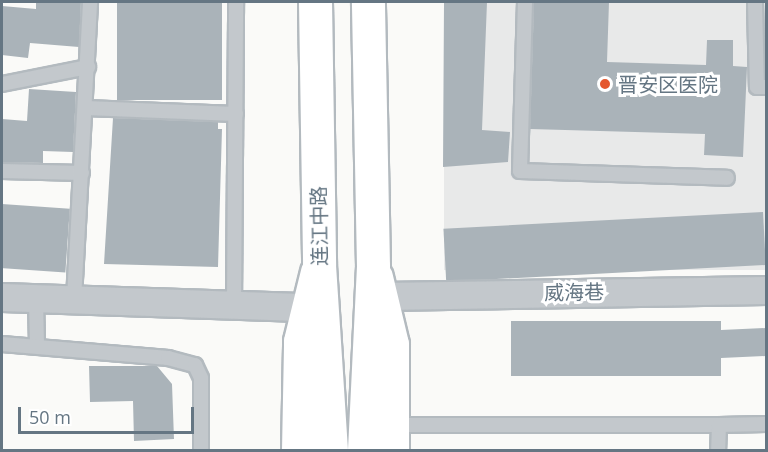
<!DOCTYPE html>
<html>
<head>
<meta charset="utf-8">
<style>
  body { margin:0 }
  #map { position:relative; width:768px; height:452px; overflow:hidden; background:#fafaf8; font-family:"Open Sans","Noto Sans SC",sans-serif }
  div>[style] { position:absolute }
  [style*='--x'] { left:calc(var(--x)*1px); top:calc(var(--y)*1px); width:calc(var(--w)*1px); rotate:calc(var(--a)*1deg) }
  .built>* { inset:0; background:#e8e9e9; transform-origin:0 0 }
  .building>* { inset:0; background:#aab3b9; transform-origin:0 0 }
  .roads { filter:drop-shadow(2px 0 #b3babf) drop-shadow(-2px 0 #b3babf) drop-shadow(0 2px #b3babf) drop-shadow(0 -2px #b3babf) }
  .service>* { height:14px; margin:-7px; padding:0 7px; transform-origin:7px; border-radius:7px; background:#c3c8cc }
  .minor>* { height:27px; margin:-13.5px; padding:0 13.5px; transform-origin:13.5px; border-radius:13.5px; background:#c3c8cc }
  .secondary>* { height:33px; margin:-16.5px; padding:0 16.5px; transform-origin:16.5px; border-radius:16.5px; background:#fff }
  .trunk>* { height:33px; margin:-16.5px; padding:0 16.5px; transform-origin:16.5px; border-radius:16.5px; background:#fff }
  .dots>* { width:16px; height:16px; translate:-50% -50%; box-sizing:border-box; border:3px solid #fff; border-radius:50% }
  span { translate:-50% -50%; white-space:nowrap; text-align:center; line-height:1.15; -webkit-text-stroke:6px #fff; paint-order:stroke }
  .poi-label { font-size:20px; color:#657683 }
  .left { translate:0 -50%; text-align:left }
  .street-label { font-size:20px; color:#657683 }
  .frame { position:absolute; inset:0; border:3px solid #657683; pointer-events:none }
  .scale { position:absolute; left:18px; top:407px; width:176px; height:27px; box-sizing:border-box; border:3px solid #657683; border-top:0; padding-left:8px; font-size:18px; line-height:21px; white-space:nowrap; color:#657683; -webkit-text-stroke:4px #fff; paint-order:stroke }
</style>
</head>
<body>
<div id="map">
  <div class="built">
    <div style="left:444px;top:2px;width:322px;height:268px"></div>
  </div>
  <div class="building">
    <div style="clip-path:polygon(36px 2px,81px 2px,79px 47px,30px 43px,28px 58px,2px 55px,2px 6px,36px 9px)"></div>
    <div style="left:117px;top:2px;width:105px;height:98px"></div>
    <div style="clip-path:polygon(444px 2px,487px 2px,482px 130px,510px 132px,508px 162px,443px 167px)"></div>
    <div style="clip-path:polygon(534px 2px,609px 2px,607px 62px,706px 65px,707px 40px,733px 40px,733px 66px,747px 67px,743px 157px,704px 155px,705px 134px,530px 129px)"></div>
    <div style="clip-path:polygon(29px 89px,76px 92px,73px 152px,43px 151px,43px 163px,2px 162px,2px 119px,27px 121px)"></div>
    <div style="clip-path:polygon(113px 118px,218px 122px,218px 129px,222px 129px,218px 267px,104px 264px)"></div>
    <div style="left:2px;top:204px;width:68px;height:64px;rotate:4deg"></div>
    <div style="left:763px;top:212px;width:53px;height:320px;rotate:87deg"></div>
    <div style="clip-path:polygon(511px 321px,721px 321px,721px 330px,766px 328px,766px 356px,721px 358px,721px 376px,511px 376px)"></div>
    <div style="clip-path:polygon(89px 366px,157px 366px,172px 384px,174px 439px,134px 441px,133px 401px,90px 402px)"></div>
  </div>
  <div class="roads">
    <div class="service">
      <div style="--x:525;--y:2;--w:169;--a:91.7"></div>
      <div style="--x:520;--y:171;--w:207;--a:1.9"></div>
      <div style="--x:755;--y:2;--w:85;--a:88.7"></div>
      <div style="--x:757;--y:87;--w:9;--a:0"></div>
      <div style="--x:2;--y:84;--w:88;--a:-11.2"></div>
      <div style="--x:86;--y:108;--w:150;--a:2.3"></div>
      <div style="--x:2;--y:171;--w:80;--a:1.4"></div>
      <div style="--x:36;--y:298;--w:48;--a:88.8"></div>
      <div style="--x:74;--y:299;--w:297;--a:-86.9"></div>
      <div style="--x:234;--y:305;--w:303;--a:-89.6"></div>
      <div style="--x:2;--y:344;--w:167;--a:4.8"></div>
      <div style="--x:168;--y:358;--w:28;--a:15"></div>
      <div style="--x:195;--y:365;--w:14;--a:65"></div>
      <div style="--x:201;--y:378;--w:72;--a:90"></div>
      <div style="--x:392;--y:425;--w:327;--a:0"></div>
      <div style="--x:719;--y:425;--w:25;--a:92"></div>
      <div style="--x:719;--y:425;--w:47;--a:-1.2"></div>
    </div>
    <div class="minor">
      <div style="--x:381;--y:296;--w:385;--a:-0.9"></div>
      <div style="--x:2;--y:297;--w:306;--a:1.9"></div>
    </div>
    <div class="secondary">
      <div style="--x:376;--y:277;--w:69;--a:76.6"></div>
      <div style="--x:392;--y:344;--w:106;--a:90"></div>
      <div style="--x:298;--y:450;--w:109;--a:-88.9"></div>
      <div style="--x:300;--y:341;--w:71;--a:-76.2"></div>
    </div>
    <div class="trunk">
      <div style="--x:315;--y:2;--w:263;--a:89.1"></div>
      <div style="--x:319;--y:265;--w:185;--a:86.3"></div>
      <div style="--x:364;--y:450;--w:184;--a:-87.2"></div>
      <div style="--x:373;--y:266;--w:264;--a:-91.1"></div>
    </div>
  </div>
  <div class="dots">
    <div style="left:605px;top:84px;background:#e4572e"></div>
  </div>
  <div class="poi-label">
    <span class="left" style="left:618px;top:84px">晋安区医院</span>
  </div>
  <div class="street-label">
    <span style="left:319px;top:226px;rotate:-91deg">连江中路</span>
    <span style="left:574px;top:292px;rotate:-1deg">威海巷</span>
  </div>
  <div class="frame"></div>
  <div class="scale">50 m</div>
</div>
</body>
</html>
